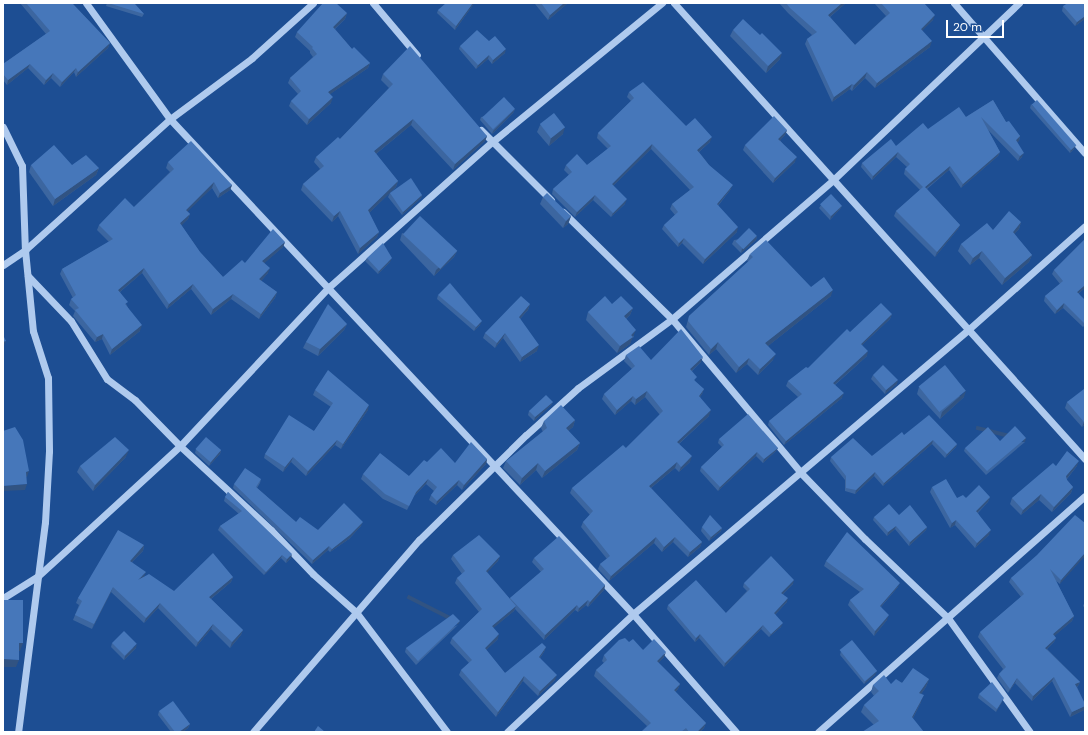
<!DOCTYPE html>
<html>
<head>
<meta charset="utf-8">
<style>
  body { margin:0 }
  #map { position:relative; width:1088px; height:735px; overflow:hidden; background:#1d4e93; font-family:"DM Sans",sans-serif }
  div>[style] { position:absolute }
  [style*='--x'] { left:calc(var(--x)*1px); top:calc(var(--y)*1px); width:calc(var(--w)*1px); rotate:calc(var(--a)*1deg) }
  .minor>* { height:7px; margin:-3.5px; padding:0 3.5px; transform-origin:3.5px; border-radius:3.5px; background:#afcaee }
  .wall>* { inset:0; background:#3c66a0 }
  .shaded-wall>* { inset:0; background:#315382; transform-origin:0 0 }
  .building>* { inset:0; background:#4677ba; transform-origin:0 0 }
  span { translate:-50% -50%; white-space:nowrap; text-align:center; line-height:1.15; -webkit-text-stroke:3px #1d4e93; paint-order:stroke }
  .frame { position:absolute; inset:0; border:4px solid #fff; pointer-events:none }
  .scale { position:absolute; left:946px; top:20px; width:58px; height:18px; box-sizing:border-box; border:2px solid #fff; border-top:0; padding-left:5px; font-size:12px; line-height:14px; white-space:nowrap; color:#fff; -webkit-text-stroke:3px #1d4e93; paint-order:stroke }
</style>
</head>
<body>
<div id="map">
  <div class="minor">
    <div style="--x:86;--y:3;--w:143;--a:54.1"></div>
    <div style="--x:170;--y:119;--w:678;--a:46.91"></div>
    <div style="--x:633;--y:614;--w:157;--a:48.9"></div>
    <div style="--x:373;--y:3;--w:68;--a:49.8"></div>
    <div style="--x:674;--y:3;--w:614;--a:47.97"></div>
    <div style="--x:954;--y:3;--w:199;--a:48.9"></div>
    <div style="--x:3;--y:127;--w:43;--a:64"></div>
    <div style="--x:22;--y:166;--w:84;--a:88"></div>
    <div style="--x:25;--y:250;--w:81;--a:84.4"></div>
    <div style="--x:33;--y:331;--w:49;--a:72.3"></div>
    <div style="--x:48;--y:378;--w:73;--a:89.2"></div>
    <div style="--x:49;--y:451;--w:71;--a:93.2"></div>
    <div style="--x:45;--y:522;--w:212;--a:97.3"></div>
    <div style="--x:481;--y:130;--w:99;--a:45"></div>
    <div style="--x:563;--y:212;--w:153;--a:44.5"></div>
    <div style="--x:672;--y:319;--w:201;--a:50"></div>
    <div style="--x:801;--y:473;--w:92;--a:45.9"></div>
    <div style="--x:865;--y:539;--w:115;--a:43.6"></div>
    <div style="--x:948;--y:618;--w:140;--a:54.3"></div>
    <div style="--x:3;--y:265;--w:27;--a:-34"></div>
    <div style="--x:25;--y:250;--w:195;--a:-42.1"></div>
    <div style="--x:170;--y:119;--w:102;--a:-36.6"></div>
    <div style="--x:252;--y:58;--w:82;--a:-42"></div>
    <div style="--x:28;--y:276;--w:62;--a:46.3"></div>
    <div style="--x:71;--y:321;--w:68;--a:58.2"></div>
    <div style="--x:107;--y:379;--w:35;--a:37"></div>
    <div style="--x:135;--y:400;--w:64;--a:45.6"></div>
    <div style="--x:180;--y:446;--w:124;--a:42.7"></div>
    <div style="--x:271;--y:530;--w:61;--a:46.3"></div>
    <div style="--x:313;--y:574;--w:57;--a:41.5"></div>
    <div style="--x:356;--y:612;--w:151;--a:52.8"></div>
    <div style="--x:3;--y:598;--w:40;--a:-32"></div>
    <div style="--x:37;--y:577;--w:194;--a:-42.5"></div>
    <div style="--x:180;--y:446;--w:218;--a:-46.9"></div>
    <div style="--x:329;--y:287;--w:218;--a:-41.7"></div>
    <div style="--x:492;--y:142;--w:220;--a:-39.3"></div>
    <div style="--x:253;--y:732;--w:254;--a:-49.2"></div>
    <div style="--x:419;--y:540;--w:150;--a:-44.5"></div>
    <div style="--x:526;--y:435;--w:70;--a:-42.1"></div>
    <div style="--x:578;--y:388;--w:117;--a:-36.3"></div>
    <div style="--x:672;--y:319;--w:213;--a:-40.8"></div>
    <div style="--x:833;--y:180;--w:257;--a:-43.6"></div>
    <div style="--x:507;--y:732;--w:173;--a:-43.1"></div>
    <div style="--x:633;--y:614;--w:441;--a:-40.3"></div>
    <div style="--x:969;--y:329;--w:155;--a:-41.6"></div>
    <div style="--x:818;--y:732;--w:356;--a:-41.5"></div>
  </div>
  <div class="wall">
    <div style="clip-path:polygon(20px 3px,72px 3px,110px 43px,108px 48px,76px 77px,74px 72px,60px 87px,51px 78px,44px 85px,28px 68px,7px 85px,3px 80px,3px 64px,46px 34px)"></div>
    <div style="clip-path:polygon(107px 3px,134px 3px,144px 14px,142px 17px,106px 6px)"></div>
    <div style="clip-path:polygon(536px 3px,568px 3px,548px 20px,535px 4px)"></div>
    <div style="clip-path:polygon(779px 3px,846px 3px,830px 17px,855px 45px,886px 16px,874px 3px,924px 3px,933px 20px,922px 30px,930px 47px,875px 88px,865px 78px,852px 91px,850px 89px,832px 102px,805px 44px,807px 39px,812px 35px,788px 13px)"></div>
    <div style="clip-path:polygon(1085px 3px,1085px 19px,1075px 26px,1062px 11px,1063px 6px)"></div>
    <div style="clip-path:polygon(473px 5px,455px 30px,437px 13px,438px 10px)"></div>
    <div style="clip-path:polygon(347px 13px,345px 19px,335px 29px,352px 49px,370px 63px,368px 68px,330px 94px,331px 103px,307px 125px,289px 106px,291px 101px,298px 94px,288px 83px,290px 78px,313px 57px,310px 53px,310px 51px,295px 37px,297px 32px)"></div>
    <div style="clip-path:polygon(733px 30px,780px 59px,766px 73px,730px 36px)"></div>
    <div style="clip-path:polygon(489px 41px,505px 53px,492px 64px,488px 59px,476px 69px,459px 49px,460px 46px)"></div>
    <div style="clip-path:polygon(383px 74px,487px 136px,485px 141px,453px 170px,411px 125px,376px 154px,398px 181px,396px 187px,369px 213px,379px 232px,377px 237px,358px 254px,338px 216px,332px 222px,301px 190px,303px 184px,320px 169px,314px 162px,316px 157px,340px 139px,389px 88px,381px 80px)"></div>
    <div style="clip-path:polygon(629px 92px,686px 126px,710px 142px,699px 152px,709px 165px,731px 189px,718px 206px,737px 232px,703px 264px,682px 243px,678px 247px,662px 229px,664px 225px,675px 215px,670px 209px,672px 204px,690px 190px,651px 149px,613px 186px,625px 204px,611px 217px,593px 200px,575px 217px,552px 194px,553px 189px,569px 175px,564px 170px,566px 165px,587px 165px,608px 149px,597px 138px,598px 133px,631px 101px,627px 97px)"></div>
    <div style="clip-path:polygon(993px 100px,1006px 122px,1020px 136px,1019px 141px,1017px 142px,1022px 157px,1018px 161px,988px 130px,1000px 152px,998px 156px,961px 188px,949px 170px,927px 189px,960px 225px,958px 229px,935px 257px,894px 216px,896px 211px,920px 190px,904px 174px,905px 169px,907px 167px,896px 157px,872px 180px,861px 167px,862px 163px,896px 146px,928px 129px,966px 117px)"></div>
    <div style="clip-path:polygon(1031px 104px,1074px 149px,1070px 153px,1030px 108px)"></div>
    <div style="clip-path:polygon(515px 109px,513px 113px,492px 134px,480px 120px,481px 117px)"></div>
    <div style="clip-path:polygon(540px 125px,563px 134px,549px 146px,537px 132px)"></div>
    <div style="clip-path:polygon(787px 130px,785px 135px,780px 140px,795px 162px,773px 183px,743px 150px,745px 145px)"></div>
    <div style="clip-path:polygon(168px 162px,232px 185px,230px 190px,218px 198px,212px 188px,187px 211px,190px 214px,188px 219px,181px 225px,200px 252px,223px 277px,245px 263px,285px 242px,283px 247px,264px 263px,268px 273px,261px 281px,277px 292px,275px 298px,259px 319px,231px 299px,211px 315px,191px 289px,167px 309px,142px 273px,120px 292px,140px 331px,110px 355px,102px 339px,95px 342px,73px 316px,75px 311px,69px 305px,71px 299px,73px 298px,60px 274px,62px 269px,109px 242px,97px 230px,99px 225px,134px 207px,170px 172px,166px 168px)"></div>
    <div style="clip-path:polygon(31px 165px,72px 165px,99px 168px,96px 175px,53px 206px,29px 172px)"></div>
    <div style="clip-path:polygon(390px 193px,422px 195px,421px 198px,402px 215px,388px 197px)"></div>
    <div style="clip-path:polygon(543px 197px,571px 216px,568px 224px,563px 228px,540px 204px)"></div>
    <div style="clip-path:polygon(821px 205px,842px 206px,840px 209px,830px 220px,819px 208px)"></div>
    <div style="clip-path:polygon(1021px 222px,1019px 229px,1014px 234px,1032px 255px,1029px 262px,1002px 285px,979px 258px,970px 265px,958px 251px,961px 244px,993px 230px)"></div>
    <div style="clip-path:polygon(402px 233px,457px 251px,454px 257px,434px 276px,400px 240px)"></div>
    <div style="clip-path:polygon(757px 236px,756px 240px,741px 253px,732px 244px,734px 240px)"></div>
    <div style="clip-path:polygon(1085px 239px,1085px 288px,1079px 293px,1085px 325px,1083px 327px,1063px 308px,1055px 314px,1044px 301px,1045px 296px,1060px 284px,1052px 274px,1054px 270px)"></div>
    <div style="clip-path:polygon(750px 254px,811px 287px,831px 296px,768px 346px,773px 360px,758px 375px,747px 364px,736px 373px,716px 349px,709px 355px,686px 327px,689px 316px,748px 262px,747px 260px)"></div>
    <div style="clip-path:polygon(367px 258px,390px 262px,378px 274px,365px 261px)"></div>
    <div style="clip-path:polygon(438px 295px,480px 325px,474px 331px,437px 299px)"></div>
    <div style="clip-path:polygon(530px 304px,528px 310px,520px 319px,537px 351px,520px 362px,503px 338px,495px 348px,483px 338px,485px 333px)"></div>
    <div style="clip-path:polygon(612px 304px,633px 308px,630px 315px,626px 319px,634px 337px,632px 338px,630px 344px,617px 353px,586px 320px,588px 312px)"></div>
    <div style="clip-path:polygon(892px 314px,890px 319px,862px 345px,867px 356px,835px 385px,842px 398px,784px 445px,768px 425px,769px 421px,798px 397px,786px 386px,788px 381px)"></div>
    <div style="clip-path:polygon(347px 324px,344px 330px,318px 356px,303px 348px,306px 342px)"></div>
    <div style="clip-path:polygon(626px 355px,651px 360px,701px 362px,692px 371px,695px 382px,704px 389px,702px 394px,700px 397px,709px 416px,679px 444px,690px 462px,679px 472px,675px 468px,651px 488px,702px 542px,700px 547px,688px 557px,673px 542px,662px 552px,654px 543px,609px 581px,598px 569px,600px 564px,607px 559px,581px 527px,583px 522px,590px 515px,570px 493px,572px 488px,626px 448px,660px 415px,645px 397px,635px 405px,631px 401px,615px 415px,602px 399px,604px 394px,632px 369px,624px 361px)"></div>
    <div style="clip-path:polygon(873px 375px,897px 384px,885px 394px,871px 379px)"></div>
    <div style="clip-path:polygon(919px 387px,964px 397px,940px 419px,917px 394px)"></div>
    <div style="clip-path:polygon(315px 390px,368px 410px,341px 449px,335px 445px,306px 476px,291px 462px,283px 472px,264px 458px,265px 454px,314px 431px,331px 407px,313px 395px)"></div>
    <div style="clip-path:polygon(1085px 391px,1085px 424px,1082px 427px,1065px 408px,1067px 402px)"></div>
    <div style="clip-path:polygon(553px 402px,551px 405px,534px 421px,528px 415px,529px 411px)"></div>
    <div style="clip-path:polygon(575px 420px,573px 427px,568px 431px,580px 443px,577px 450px,542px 478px,536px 470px,520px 485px,503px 468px,506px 461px,543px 432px,541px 428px,544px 421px)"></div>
    <div style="clip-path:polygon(904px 435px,957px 444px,956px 447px,945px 458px,932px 444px,883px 486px,874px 476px,855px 494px,845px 491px,845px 480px,830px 461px,831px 457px,872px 456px)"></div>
    <div style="clip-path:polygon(719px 439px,778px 448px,776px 451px,763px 463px,756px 456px,718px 491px,700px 471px,701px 467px,722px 447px,718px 443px)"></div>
    <div style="clip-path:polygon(1000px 441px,1025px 442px,986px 475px,964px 451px,965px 448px)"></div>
    <div style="clip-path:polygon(196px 449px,221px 450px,220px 454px,209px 466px,195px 453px)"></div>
    <div style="clip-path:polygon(126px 457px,93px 491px,77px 472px,80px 466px)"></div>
    <div style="clip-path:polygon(487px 459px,486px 464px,462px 490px,457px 485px,436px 505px,429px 500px,431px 495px,434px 491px,426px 484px,414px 496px,407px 510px,383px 499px,361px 479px,363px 474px,409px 476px,427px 462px,455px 463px)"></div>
    <div style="clip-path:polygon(1056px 466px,1077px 466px,1067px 479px,1067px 480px,1073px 487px,1071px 493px,1052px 512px,1039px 500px,1021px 515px,1010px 504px,1012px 498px)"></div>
    <div style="clip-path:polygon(261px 479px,260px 483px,257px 488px,296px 522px,318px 530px,361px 526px,349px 539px,330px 552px,328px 550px,312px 564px,233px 488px,234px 484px)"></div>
    <div style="clip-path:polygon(932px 487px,957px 498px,990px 497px,988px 502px,978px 513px,989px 535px,975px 548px,955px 525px,950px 528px,930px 492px)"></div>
    <div style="clip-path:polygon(228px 492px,291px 558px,286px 563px,281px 558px,264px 575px,218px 530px,220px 526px,239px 514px,224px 501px,225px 497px)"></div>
    <div style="clip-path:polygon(899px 515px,927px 527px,926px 530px,909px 546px,895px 529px,887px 536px,873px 520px,874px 517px)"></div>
    <div style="clip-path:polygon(1085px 523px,1060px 584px,1056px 581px,1074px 616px,1072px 621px,1054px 636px,1056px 638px,1054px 642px,1047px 649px,1080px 682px,1078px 686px,1077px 687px,1085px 704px,1085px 708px,1084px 710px,1070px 717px,1052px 681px,1032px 701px,1015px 683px,1008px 693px,997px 678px,999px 674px,1003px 669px,978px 637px,980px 632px,1021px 597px,1009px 582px,1011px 578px)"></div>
    <div style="clip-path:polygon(702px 527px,722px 528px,721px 531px,709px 541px,701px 531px)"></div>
    <div style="clip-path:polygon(144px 545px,143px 551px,132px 562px,143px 577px,174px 591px,233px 577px,231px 582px,211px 599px,243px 630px,241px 635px,230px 648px,211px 629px,196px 647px,158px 608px,144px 623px,111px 592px,92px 629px,73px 620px,79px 605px,76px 603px,78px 598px)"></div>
    <div style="clip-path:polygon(453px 555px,500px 556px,498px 561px,487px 572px,510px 599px,510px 598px,541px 572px,532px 562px,534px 558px,605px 585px,604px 590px,588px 607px,586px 605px,578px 612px,575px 610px,544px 640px,515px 609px,514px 611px,493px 628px,498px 639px,486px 650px,505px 673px,546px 647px,544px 652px,540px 658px,555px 680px,538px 696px,523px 681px,496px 717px,459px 675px,461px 670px,469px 663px,450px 643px,452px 638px,479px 612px,455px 583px,457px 578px,462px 574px,451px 559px)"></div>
    <div style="clip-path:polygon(826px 561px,898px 587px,881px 607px,887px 620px,874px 636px,848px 605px,850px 600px,860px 592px,824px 566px)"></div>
    <div style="clip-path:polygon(744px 583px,793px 584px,783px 594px,787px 602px,775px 615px,781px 627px,769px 637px,761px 629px,724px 667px,699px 638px,695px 642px,667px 609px,668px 605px,726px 613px,747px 591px,743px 587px)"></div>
    <div style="clip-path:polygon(1085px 601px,1085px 608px,1083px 606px)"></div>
    <div style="clip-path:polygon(458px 625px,416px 665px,405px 652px,406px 648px)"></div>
    <div style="clip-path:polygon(629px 642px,643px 650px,664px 657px,658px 663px,680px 684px,678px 689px,675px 692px,706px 723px,704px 728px,700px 732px,641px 732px,647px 726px,594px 676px,596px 670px,604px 663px,602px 661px,604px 655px)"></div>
    <div style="clip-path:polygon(112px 643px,136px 648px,124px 660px,111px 647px)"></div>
    <div style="clip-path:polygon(841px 651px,875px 675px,864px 684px,840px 655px)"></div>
    <div style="clip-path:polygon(929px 679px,926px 687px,921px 694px,921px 702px,913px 718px,874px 725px,861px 712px,864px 705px,874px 696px,871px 692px,873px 685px,891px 684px)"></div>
    <div style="clip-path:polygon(979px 694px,1002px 702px,996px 712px,978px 698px)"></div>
    <div style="clip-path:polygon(159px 711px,190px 724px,188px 728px,183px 732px,171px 732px,158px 715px)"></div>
  </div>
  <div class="shaded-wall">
    <div style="clip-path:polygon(473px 3px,474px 3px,473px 5px,455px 30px,456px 26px)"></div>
    <div style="clip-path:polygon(564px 3px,568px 3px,548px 20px,550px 15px)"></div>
    <div style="clip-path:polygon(842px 3px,846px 3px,826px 20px,828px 15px)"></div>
    <div style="clip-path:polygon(347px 13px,345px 19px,331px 32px,333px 27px)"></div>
    <div style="clip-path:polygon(935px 15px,933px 20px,919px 34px,921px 29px)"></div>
    <div style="clip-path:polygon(1085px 16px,1085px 19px,1075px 26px,1077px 22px)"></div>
    <div style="clip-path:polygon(932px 41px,930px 47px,875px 88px,877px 83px)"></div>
    <div style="clip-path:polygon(110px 43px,108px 48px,76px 77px,78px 72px)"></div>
    <div style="clip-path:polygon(506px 49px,505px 53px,492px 64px,493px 60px)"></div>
    <div style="clip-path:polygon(782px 53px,780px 59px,766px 73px,768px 66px)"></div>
    <div style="clip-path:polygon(489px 55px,488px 59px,476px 69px,478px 65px)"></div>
    <div style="clip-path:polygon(370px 63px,368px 68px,326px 97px,328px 92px)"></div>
    <div style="clip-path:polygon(30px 64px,28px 68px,7px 85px,8px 80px)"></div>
    <div style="clip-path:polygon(76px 68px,74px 72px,60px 87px,62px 82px)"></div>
    <div style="clip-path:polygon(867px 72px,865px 78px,852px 91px,854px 85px)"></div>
    <div style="clip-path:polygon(53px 73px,51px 78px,44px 85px,46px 80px)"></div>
    <div style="clip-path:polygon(852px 84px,850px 89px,832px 102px,834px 97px)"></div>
    <div style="clip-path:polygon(333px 97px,331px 103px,307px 125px,309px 119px)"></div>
    <div style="clip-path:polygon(515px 109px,513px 113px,492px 134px,493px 131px)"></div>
    <div style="clip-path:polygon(413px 119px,411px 125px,372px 157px,374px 151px)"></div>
    <div style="clip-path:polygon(565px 127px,563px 134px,549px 146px,551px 138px)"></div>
    <div style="clip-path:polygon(787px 130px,785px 135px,777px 144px,778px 139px)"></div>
    <div style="clip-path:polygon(487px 136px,485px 141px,453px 170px,455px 164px)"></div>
    <div style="clip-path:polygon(1020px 136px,1019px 141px,1014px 144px,1016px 140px)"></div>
    <div style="clip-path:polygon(712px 137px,710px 142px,695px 155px,697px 150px)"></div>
    <div style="clip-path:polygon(652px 144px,651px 149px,610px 189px,612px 184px)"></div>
    <div style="clip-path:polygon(1076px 145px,1074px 149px,1070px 153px,1071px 149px)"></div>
    <div style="clip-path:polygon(898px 152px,896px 157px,872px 180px,873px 176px)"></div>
    <div style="clip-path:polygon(1000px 152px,998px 156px,961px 188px,963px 184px)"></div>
    <div style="clip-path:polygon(1024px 153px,1022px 157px,1018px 161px,1020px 156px)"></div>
    <div style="clip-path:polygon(797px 157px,795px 162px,773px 183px,775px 178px)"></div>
    <div style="clip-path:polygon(950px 166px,949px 170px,923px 191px,925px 187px)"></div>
    <div style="clip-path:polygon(99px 168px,96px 175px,53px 206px,55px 199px)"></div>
    <div style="clip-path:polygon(398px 181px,396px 187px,366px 216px,368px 210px)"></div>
    <div style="clip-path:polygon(214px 182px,212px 188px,184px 215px,186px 210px)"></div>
    <div style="clip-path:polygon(232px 185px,230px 190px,218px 198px,220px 193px)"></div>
    <div style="clip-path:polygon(733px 185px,731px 189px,715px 209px,717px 204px)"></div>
    <div style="clip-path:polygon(422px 195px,421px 198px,402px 215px,403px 212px)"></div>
    <div style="clip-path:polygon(595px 195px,593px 200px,575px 217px,577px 212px)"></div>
    <div style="clip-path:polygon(627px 199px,625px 204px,611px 217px,613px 213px)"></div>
    <div style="clip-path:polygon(842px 206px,840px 209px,830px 220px,831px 216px)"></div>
    <div style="clip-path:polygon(340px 211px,338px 216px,332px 222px,334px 216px)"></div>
    <div style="clip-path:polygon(190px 214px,188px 219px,178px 229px,180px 223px)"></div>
    <div style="clip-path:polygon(571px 216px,568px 224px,563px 228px,566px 221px)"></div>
    <div style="clip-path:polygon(1021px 222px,1019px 229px,1010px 239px,1013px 232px)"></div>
    <div style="clip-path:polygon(960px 225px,958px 229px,935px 257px,937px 252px)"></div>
    <div style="clip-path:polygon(738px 227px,737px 232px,703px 264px,705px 259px)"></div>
    <div style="clip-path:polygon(379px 232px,377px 237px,358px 254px,360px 248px)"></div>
    <div style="clip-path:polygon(757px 236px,756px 240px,741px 253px,742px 249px)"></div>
    <div style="clip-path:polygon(684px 238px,682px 243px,678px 247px,679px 243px)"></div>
    <div style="clip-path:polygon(285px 242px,283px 247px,260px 267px,262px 261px)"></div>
    <div style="clip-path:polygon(457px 251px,454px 257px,434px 276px,436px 270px)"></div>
    <div style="clip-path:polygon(982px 251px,979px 258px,970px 265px,973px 258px)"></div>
    <div style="clip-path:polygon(1032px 255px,1029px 262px,1002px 285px,1005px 278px)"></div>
    <div style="clip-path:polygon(392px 258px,390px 262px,378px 274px,379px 271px)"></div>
    <div style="clip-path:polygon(144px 268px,142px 273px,116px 295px,118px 290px)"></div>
    <div style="clip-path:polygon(270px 268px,268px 273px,258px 285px,259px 279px)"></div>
    <div style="clip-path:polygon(193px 284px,191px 289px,167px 309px,169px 304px)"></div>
    <div style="clip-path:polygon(1085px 285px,1085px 288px,1075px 296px,1077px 292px)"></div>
    <div style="clip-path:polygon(833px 290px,831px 296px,763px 350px,765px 343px)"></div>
    <div style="clip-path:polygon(277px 292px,275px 298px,259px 319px,261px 314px)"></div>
    <div style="clip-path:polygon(233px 294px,231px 299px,211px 315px,213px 309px)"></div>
    <div style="clip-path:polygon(1064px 303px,1063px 308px,1055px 314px,1057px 310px)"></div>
    <div style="clip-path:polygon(530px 304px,528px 310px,517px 322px,519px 317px)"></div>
    <div style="clip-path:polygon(633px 308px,630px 315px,621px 323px,624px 316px)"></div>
    <div style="clip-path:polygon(892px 314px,890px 319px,859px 348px,861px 344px)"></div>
    <div style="clip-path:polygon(482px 321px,480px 325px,474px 331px,476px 327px)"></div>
    <div style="clip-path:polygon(347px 324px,344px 330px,318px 356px,320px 349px)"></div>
    <div style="clip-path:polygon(142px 325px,140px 331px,110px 355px,112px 349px)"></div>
    <div style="clip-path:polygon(636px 330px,630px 344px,617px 353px,620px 346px)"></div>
    <div style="clip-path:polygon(505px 333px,503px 338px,495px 348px,497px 343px)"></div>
    <div style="clip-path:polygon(103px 334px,102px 339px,95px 342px,97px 337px)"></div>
    <div style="clip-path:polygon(6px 341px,3px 348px,3px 342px)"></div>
    <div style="clip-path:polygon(718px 342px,716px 349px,709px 355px,711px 349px)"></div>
    <div style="clip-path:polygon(539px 345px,537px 351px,520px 362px,522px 357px)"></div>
    <div style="clip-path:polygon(868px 351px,867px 356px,831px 388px,833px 383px)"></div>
    <div style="clip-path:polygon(776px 354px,773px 360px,758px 375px,760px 369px)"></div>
    <div style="clip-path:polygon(703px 357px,701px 362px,688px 374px,690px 369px)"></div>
    <div style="clip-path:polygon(749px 358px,747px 364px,736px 373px,739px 367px)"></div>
    <div style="clip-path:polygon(898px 380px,897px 384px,885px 394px,886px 390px)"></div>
    <div style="clip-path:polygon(704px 389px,702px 394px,697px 401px,699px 396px)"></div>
    <div style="clip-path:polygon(647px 391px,645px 397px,635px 405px,636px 399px)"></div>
    <div style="clip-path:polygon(966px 391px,964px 397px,940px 419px,942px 412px)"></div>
    <div style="clip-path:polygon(844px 393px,842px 398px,784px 445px,786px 441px)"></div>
    <div style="clip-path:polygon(633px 396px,631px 401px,615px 415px,617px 410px)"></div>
    <div style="clip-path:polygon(553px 402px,551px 405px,534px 421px,535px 417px)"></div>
    <div style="clip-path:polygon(369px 405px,368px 410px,341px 449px,343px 444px)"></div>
    <div style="clip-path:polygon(711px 410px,709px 416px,675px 447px,677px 442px)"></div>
    <div style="clip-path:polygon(575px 420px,573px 427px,563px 435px,566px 428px)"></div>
    <div style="clip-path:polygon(1085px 420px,1085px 424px,1082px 427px,1084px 422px)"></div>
    <div style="left:1026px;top:438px;width:4px;height:51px;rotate:104deg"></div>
    <div style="clip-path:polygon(337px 440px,335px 445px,306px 476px,308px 471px)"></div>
    <div style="clip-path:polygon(933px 440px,932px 444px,883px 486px,884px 483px)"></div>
    <div style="clip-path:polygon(580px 443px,577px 450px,542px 478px,545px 471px)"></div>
    <div style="clip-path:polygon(957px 444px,956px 447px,945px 458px,947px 454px)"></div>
    <div style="clip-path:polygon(778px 448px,776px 451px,763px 463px,764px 459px)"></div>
    <div style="clip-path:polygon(129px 450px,126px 457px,93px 491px,95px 485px)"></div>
    <div style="clip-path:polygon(221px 450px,220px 454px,209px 466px,211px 462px)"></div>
    <div style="clip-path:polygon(757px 452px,756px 456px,718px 491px,720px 487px)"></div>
    <div style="clip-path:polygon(692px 456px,690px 462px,679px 472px,681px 467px)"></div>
    <div style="clip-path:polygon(293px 457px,291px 462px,283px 472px,285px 467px)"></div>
    <div style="clip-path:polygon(487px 459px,486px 464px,462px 490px,464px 485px)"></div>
    <div style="clip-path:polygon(1079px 461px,1077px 466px,1064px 482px,1066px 476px)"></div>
    <div style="clip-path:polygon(677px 462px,675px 468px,647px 491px,649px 486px)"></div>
    <div style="clip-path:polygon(538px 463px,536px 470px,520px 485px,522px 478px)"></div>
    <div style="clip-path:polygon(29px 471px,27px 477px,24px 477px,26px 472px)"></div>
    <div style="clip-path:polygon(875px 472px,874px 476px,855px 494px,856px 490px)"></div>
    <div style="clip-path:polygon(428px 479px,426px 484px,414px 496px,407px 510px,416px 492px)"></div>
    <div style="clip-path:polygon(459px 480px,457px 485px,436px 505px,437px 501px)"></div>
    <div style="clip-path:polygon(27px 484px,25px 490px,3px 491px,3px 486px)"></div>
    <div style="clip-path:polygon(1073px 487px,1071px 493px,1052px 512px,1054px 507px)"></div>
    <div style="clip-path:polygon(1041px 494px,1039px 500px,1021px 515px,1023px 510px)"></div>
    <div style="clip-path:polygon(990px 497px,988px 502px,974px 516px,976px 511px)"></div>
    <div style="clip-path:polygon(956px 520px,955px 525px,950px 528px,952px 523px)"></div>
    <div style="clip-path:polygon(363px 522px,361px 526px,349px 539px,330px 552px,332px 549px)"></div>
    <div style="clip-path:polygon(896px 526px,895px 529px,887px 536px,888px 532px)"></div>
    <div style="clip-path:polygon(927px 527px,926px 530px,909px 546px,910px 542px)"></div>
    <div style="clip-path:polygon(722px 528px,721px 531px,709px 541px,711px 537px)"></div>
    <div style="clip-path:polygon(991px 530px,989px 535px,975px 548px,977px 543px)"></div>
    <div style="clip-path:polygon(656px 537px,654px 543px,609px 581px,611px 576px)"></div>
    <div style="clip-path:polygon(675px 537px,673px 542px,662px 552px,664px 547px)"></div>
    <div style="clip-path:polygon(702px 542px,700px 547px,688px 557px,690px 552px)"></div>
    <div style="clip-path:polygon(144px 545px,143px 551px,128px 566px,130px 561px)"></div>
    <div style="clip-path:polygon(329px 546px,328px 550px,312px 564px,313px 560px)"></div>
    <div style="clip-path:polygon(1085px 553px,1085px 556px,1060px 584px,1061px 580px)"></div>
    <div style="clip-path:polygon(292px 554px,291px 558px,286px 563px,287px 559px)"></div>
    <div style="clip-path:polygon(282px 555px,281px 558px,264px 575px,266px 572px)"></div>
    <div style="clip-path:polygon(500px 556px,498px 561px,484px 576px,486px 571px)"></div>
    <div style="clip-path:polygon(146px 572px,144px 577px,138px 580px)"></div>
    <div style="clip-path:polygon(233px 577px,231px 582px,207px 602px,209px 597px)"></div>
    <div style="clip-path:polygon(794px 580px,793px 584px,780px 597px,781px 593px)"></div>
    <div style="clip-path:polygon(900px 583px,898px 587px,878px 610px,880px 606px)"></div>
    <div style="clip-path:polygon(605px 585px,604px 590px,588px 607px,590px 602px)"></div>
    <div style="clip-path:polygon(113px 587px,111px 592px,92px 629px,94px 624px)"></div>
    <div style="clip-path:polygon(788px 598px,787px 602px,773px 617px,774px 613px)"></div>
    <div style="clip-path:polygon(588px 600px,586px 605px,578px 612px,579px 608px)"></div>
    <div style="clip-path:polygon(160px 603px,158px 608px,144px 623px,146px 618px)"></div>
    <div style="clip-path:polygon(577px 605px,575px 610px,544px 640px,545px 635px)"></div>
    <div style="clip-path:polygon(516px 606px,514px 611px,490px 631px,492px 626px)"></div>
    <div style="clip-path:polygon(889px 615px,887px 620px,874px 636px,875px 631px)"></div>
    <div style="clip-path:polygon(1074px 616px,1072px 621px,1051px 639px,1053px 634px)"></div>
    <div style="left:460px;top:621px;width:4px;height:58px;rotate:117deg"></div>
    <div style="clip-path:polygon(783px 623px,781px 627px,769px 637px,771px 634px)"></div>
    <div style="clip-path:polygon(213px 624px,211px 629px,196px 647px,198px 642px)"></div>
    <div style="clip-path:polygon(763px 625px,761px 629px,724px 667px,725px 663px)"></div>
    <div style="clip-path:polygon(243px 630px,241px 635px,230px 648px,232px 642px)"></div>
    <div style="clip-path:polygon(499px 634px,498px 639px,483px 653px,485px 648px)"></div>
    <div style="clip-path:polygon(700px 634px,699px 638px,695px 642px,696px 638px)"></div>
    <div style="clip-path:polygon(1056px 638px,1054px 642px,1044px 652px,1045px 648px)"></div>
    <div style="clip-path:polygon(19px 643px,23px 643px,20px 651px,16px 651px)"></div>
    <div style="clip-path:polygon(137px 644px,136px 648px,124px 660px,125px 656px)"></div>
    <div style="clip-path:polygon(546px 647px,544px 652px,537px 662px,539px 657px)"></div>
    <div style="clip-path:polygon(666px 652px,664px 657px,655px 667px,657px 661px)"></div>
    <div style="clip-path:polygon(3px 659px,19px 660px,16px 667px,3px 667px)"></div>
    <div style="clip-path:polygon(877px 671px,875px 675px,864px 684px,866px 681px)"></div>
    <div style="clip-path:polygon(557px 675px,555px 680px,538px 696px,540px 691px)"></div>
    <div style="clip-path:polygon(524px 676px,523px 681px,496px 717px,498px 712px)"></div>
    <div style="clip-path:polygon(1054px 677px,1052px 681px,1032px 701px,1033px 696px)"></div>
    <div style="clip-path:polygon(1017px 678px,1015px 683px,1008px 693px,1010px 689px)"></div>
    <div style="clip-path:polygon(929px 679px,926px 687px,917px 700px,919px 693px)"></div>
    <div style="clip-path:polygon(1080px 682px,1078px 686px,1074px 688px,1075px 684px)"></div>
    <div style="clip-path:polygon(680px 684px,678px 689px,672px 696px,674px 690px)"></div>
    <div style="clip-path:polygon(924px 695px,921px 702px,910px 724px,912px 717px)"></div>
    <div style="clip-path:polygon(1004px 698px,1002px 702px,996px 712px,997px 709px)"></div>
    <div style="clip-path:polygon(1085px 706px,1084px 710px,1070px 717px,1072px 712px)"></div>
    <div style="clip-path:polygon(706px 723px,704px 728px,700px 732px,697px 732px)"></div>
    <div style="clip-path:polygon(190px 724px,188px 728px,183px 732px,179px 732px)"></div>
  </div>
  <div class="building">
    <div style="clip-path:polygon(26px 3px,72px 3px,110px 43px,78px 72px,76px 68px,62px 82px,53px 73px,46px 80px,30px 64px,8px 80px,3px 74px,3px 64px,50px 31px)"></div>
    <div style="clip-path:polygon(108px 3px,134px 3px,144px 14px)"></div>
    <div style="clip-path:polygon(323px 3px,336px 3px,347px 13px,333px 27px,352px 49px,354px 47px,370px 63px,328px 92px,333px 97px,309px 119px,291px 101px,301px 91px,290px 78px,317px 54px,312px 48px,313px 47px,297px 32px)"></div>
    <div style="clip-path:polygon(446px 3px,473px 3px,456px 26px,438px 10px)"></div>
    <div style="clip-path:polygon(541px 3px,564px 3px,550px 15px)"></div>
    <div style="clip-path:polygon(786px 3px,842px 3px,828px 15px,855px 45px,890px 13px,881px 3px,924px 3px,935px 15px,921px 29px,932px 41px,877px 83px,867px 72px,854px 85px,852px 84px,834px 97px,807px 39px,817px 32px,790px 8px)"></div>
    <div style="clip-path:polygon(1068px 3px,1085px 3px,1085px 16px,1077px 22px,1063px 6px)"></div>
    <div style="clip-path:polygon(743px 19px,760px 35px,762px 33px,782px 53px,768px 66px,733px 30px)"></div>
    <div style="clip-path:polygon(477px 30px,489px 41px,495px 36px,506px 49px,493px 60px,489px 55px,478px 65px,460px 46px)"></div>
    <div style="clip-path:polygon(410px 46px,487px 136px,455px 164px,413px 119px,374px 151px,398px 181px,368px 210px,379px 232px,360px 248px,340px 211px,334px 216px,303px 184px,324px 166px,316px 157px,338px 137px,340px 139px,393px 84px,383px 74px)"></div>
    <div style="clip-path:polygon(643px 82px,686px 126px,695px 118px,712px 137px,697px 150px,709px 165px,733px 185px,717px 204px,738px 227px,705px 259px,684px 238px,679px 243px,664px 225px,678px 212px,672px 204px,694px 187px,652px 144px,612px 184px,627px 199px,613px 213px,595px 195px,577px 212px,553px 189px,572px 172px,566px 165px,577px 154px,587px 165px,611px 146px,598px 133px,634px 98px,629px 92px)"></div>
    <div style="left:504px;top:97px;width:16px;height:30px;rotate:47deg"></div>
    <div style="clip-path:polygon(993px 100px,1006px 122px,1009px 121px,1020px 136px,1016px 140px,1024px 153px,1020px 156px,981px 117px,1000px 152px,963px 184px,950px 166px,925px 187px,960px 225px,937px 252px,896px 211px,923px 187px,905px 169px,910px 164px,898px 152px,873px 176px,862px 163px,891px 139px,896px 146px,923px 123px,928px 129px,959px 107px,966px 117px)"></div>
    <div style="left:1037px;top:100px;width:60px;height:7px;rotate:49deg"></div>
    <div style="left:554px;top:113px;width:18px;height:18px;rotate:52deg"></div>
    <div style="clip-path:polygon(774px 116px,787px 130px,778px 139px,797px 157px,775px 178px,745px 145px)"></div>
    <div style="clip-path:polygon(191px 141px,232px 185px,220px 193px,214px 182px,186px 210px,190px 214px,180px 223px,200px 252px,223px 277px,242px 260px,245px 263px,273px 229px,285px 242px,262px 261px,270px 268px,259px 279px,277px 292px,261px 314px,233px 294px,213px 309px,193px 284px,169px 304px,144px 268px,118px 290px,128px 302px,125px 304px,142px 325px,112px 349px,103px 334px,97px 337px,75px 310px,79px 308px,71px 299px,76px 295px,62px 269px,113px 239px,99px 225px,125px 198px,134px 207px,174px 169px,168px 162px)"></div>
    <div style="clip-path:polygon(54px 145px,72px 165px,86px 155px,99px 168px,55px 199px,31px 165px)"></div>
    <div style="clip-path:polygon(411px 178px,422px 195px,403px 212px,390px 193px)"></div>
    <div style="clip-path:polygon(547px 193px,571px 216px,566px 221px,543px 197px)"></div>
    <div style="left:831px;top:194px;width:16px;height:15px;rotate:47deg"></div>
    <div style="clip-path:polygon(1009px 211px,1021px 222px,1013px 232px,1032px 255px,1005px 278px,982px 251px,973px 258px,961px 244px,987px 223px,993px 230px)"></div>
    <div style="left:420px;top:216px;width:51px;height:25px;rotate:43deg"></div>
    <div style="left:749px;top:228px;width:11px;height:19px;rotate:45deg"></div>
    <div style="clip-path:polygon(1085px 239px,1085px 285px,1077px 292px,1085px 300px,1085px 322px,1084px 323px,1064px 303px,1057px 310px,1045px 296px,1063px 281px,1054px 270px)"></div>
    <div style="clip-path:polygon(766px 240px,811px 287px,824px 277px,833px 290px,765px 343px,776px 354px,760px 369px,749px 358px,739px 367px,718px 342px,711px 349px,688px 321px,689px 316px,753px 257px,750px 254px)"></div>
    <div style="clip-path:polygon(383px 243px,392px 258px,379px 271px,367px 258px)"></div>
    <div style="clip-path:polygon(450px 283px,482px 321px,476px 327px,438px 295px)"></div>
    <div style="clip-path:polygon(521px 296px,530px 304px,519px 317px,539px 345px,522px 357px,505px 333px,497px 343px,485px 333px)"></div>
    <div style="clip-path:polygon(605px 296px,612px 304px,621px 296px,633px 308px,624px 316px,636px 330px,631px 335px,633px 337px,620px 346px,588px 312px)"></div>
    <div style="clip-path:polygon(881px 303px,892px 314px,861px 344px,868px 351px,833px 383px,844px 393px,786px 441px,769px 421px,802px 394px,788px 381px,806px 367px,808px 368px,847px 329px,850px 332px)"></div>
    <div style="clip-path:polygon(328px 304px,347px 324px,320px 349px,306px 342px)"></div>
    <div style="clip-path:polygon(681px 329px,703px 357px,690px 369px,697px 377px,694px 380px,704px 389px,699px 396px,711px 410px,677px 442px,692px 456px,681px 467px,677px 462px,649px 486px,702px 542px,690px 552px,675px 537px,664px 547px,656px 537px,611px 576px,600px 564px,610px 556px,583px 522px,593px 511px,572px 488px,623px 445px,626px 448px,663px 411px,647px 391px,636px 399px,633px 396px,617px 410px,604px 394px,635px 366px,626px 355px,639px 346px,651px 360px)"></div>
    <div style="clip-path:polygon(3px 335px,6px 341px,3px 342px)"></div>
    <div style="clip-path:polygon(883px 365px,898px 380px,886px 390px,873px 375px)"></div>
    <div style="left:945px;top:365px;width:33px;height:34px;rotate:51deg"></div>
    <div style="clip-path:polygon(328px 370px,369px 405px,343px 444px,337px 440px,308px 471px,293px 457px,285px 467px,265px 454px,289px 415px,314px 431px,333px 403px,315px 390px)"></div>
    <div style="clip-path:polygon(1084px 389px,1085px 391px,1085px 420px,1084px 422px,1067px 402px)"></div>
    <div style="clip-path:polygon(546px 395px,553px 402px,535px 417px,529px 411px)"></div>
    <div style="clip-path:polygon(561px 405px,575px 420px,566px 428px,580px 443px,545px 471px,538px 463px,522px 478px,506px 461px,547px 428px,544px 421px)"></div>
    <div style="clip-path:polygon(748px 414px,778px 448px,764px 459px,757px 452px,720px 487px,701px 467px,724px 445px,719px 439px)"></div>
    <div style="clip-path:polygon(929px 415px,957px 444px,947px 454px,933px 440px,884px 483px,875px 472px,856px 490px,846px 488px,846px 476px,831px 457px,853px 438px,872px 456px,902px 432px,904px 435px)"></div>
    <div style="clip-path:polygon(1015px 426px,1026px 438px,987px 471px,965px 448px,988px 427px,1000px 441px)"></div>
    <div style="clip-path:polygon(15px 427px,23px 440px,29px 471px,26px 472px,27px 484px,3px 486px,3px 431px)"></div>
    <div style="clip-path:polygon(115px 437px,129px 450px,95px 485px,80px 466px)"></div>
    <div style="left:206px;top:437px;width:20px;height:16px;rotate:41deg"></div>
    <div style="clip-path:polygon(471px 442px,487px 459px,464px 485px,459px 480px,437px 501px,431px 495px,437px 487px,428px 479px,416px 492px,409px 506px,385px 494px,363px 474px,380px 453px,409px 476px,424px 460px,427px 462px,441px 448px,455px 463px)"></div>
    <div style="clip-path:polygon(1067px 451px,1079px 461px,1066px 476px,1067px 480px,1073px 487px,1054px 507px,1041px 494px,1023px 510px,1012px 498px,1053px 463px,1056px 466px)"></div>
    <div style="clip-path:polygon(245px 468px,261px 479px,256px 487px,296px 522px,300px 517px,318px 530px,344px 503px,363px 522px,350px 535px,332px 549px,329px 546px,313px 560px,234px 484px)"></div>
    <div style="clip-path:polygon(946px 479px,957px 498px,963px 495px,966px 498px,979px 485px,990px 497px,976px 511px,991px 530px,977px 543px,956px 520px,952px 523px,932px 487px)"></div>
    <div style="clip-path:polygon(228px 492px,292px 554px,287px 559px,282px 555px,266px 572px,220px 526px,242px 511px,225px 497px)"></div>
    <div style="clip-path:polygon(889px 504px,899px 515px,910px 505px,927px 527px,910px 542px,896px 526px,888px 532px,874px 517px)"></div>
    <div style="clip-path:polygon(710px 515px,722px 528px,711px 537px,702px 527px)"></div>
    <div style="clip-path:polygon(1075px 515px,1085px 523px,1085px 553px,1061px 580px,1050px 569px,1074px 616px,1053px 634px,1056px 638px,1045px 648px,1080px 682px,1075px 684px,1085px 704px,1085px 706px,1072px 712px,1054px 677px,1033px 696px,1017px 678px,1010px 689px,999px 674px,1006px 667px,980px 632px,1024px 594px,1011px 578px,1037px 555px)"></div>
    <div style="clip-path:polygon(118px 530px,144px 545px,130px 561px,146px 572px,138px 580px,149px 574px,174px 591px,213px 553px,233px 577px,209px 597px,243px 630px,232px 642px,213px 624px,198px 642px,160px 603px,146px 618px,113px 587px,94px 624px,75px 615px,82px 601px,78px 598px)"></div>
    <div style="clip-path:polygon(847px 532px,900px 583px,880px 606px,889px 615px,875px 631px,850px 600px,864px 589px,826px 561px)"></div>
    <div style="clip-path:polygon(479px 535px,500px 556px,486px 571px,516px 606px,492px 626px,499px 634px,485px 648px,505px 673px,542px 643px,546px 647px,539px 657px,557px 675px,540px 691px,524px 676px,498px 712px,461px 670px,472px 660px,452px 638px,482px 609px,457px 578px,465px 571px,453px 555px)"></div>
    <div style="clip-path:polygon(559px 536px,605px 585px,590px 602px,588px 600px,579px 608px,577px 605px,545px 635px,510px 598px,544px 569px,534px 558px)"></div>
    <div style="clip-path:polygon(771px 556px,794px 580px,781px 593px,788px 598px,774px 613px,783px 623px,771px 634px,763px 625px,725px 663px,700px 634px,696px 638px,668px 605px,696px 580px,726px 613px,750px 589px,744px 583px)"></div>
    <div style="clip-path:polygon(3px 600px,23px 600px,23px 643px,19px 643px,19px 660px,3px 659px)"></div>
    <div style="clip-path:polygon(453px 614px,460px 621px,418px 661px,406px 648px)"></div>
    <div style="left:124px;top:631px;width:18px;height:17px;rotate:45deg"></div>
    <div style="clip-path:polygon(625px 638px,629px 642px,633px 639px,643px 650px,654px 639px,666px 652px,657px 661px,680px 684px,674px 690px,706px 723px,697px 732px,689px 732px,686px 728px,681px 732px,641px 732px,651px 723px,596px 670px,607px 660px,604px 655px,619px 640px)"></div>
    <div style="left:852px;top:640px;width:40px;height:16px;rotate:51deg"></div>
    <div style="clip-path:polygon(913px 668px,929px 679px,919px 693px,924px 695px,912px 717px,924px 732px,862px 732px,879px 721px,864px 705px,879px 691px,873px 685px,884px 675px,891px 684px,896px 679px,902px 683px)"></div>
    <div style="clip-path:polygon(992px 682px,1004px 698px,997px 709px,979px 694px)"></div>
    <div style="clip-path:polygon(173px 701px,190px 724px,179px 732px,175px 732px,159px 711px)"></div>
    <div style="clip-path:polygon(318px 726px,325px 732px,314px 732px)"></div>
  </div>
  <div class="frame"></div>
  <div class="scale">20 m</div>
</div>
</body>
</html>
